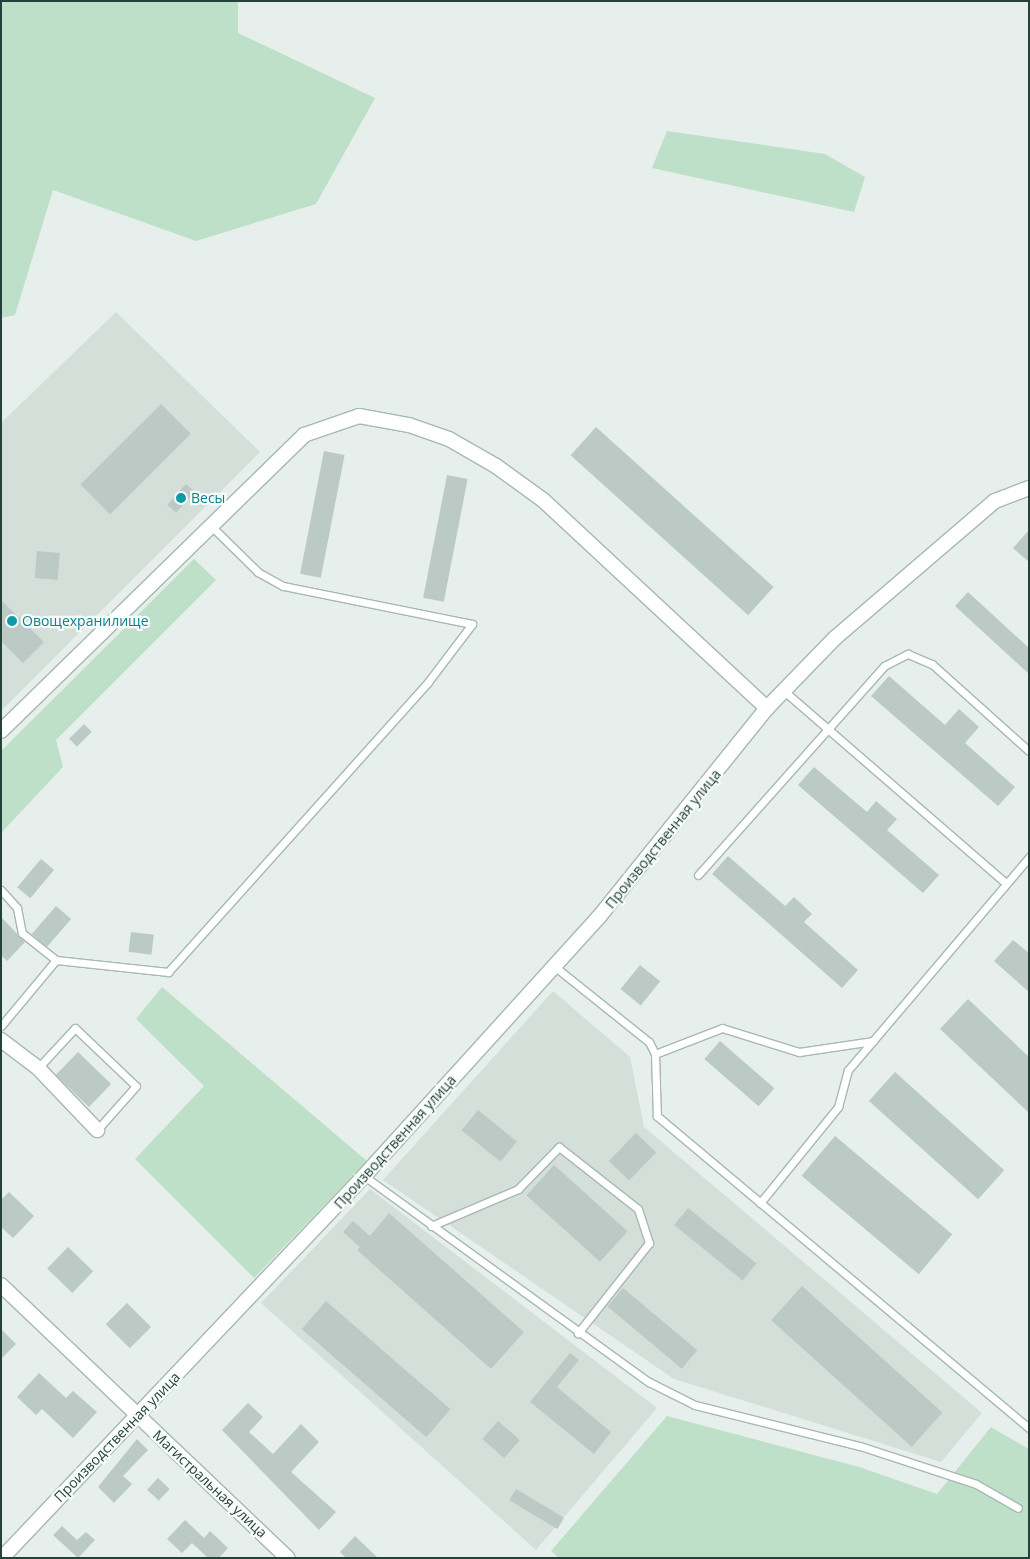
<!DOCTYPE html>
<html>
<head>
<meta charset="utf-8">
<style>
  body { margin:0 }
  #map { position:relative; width:1030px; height:1559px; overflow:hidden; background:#e6efeb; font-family:"Open Sans",sans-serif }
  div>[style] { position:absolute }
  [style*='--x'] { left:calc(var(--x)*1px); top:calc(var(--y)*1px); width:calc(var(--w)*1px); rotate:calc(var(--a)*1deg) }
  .built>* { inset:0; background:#d4dfda }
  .green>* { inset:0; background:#bfe0c8 }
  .building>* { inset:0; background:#bbcac4; transform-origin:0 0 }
  .roads { filter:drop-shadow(1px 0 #a8b8b2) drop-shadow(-1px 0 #a8b8b2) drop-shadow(0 1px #a8b8b2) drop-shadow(0 -1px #a8b8b2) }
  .service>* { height:7px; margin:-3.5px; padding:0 3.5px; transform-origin:3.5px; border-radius:3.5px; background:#fff }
  .minor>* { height:14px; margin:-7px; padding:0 7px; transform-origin:7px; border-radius:7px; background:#fff }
  .dots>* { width:14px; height:14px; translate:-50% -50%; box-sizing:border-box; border:2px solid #f7fbf9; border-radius:50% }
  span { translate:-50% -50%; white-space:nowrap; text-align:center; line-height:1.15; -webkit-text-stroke:4.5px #f7fbf9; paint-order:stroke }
  .culture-label { font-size:14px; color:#0d838f }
  .left { translate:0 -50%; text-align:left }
  .street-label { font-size:14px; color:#24423a }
  .frame { position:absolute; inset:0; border:2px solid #24423a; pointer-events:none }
</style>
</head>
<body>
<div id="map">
  <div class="built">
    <div style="clip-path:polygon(116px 312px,260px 452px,1px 711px,1px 423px)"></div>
    <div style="clip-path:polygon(553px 991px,630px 1057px,644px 1127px,982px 1413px,941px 1462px,674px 1379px,383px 1180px)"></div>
    <div style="clip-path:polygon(370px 1189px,657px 1408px,536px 1550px,261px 1303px)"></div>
  </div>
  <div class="green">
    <div style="clip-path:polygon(1px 1px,238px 1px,238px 33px,375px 98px,316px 204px,196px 241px,53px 190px,15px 315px,1px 318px)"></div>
    <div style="clip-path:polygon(667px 131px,825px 154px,865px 177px,854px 212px,652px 168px)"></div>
    <div style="clip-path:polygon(194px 559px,216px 580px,56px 740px,63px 767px,1px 833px,1px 751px)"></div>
    <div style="clip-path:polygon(162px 987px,367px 1161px,254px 1278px,135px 1159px,204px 1086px,136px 1019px)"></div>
    <div style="clip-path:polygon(667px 1416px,859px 1467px,937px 1494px,991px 1427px,1029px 1449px,1029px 1558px,559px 1558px,551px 1551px)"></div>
  </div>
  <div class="building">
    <div style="left:161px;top:404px;width:42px;height:114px;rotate:45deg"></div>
    <div style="left:596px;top:427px;width:239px;height:38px;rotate:42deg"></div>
    <div style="left:324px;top:451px;width:21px;height:125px;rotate:11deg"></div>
    <div style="left:447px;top:475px;width:21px;height:125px;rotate:11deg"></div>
    <div style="left:186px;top:484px;width:12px;height:28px;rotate:42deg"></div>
    <div style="clip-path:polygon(1029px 530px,1029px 562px,1013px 548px)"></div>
    <div style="left:37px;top:551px;width:23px;height:27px;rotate:5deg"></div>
    <div style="clip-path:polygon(968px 592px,1029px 648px,1029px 674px,955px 606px)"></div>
    <div style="clip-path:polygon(1px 600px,44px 642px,23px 663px,1px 641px)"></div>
    <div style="clip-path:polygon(889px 676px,945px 725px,959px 709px,979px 727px,965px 743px,1015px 787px,998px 806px,871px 696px)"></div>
    <div style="left:84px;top:724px;width:11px;height:21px;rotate:45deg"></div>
    <div style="clip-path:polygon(814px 767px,867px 812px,876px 801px,897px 819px,887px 830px,939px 875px,923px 893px,798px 785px)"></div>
    <div style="clip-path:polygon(728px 856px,785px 906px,794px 897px,812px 914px,804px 922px,858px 970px,842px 988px,712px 874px)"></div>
    <div style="left:41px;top:859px;width:17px;height:37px;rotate:40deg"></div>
    <div style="left:56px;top:906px;width:20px;height:37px;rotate:41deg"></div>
    <div style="clip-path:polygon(1px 917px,25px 942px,7px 961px,1px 955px)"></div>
    <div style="left:131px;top:932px;width:23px;height:20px;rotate:7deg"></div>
    <div style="clip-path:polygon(1013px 940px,1029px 953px,1029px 992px,994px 961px)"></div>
    <div style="left:640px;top:965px;width:26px;height:31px;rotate:39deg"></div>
    <div style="clip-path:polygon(968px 999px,1029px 1057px,1029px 1113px,940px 1029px)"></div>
    <div style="left:720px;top:1041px;width:72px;height:24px;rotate:41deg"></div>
    <div style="left:78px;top:1052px;width:46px;height:32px;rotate:44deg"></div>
    <div style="left:895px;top:1072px;width:147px;height:39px;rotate:42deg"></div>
    <div style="left:478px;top:1110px;width:50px;height:26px;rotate:39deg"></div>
    <div style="left:636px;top:1133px;width:28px;height:39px;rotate:44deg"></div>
    <div style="left:835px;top:1136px;width:153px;height:52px;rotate:40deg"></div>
    <div style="left:554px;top:1165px;width:99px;height:41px;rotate:42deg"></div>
    <div style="clip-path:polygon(9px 1192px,34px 1216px,13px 1238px,1px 1227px,1px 1200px)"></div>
    <div style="left:688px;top:1208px;width:88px;height:22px;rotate:39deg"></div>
    <div style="clip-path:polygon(389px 1213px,524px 1332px,491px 1369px,357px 1250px,360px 1247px,343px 1232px,353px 1221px,370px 1236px)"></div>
    <div style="left:68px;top:1247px;width:35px;height:30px;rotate:44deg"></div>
    <div style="left:802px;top:1286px;width:189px;height:46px;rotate:42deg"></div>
    <div style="left:623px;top:1288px;width:97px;height:24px;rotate:40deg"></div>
    <div style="left:326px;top:1301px;width:165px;height:37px;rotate:41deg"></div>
    <div style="left:127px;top:1303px;width:34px;height:30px;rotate:45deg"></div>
    <div style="clip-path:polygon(1px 1329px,16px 1344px,1px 1359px)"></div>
    <div style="clip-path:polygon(570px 1353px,579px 1360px,557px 1387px,611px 1432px,594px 1454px,530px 1402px)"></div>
    <div style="clip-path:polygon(39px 1373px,66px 1398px,73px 1391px,97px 1412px,73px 1438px,42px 1409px,36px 1415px,17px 1397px)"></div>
    <div style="clip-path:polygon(248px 1403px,263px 1417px,249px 1432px,273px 1454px,301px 1424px,319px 1442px,291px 1472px,336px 1512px,319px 1530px,222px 1430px)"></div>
    <div style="left:498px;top:1421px;width:29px;height:24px;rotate:41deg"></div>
    <div style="clip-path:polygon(137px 1439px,148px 1450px,123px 1476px,132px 1484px,114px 1503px,98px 1487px)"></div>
    <div style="left:158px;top:1478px;width:16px;height:16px;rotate:43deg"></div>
    <div style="left:516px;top:1489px;width:56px;height:13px;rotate:31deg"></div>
    <div style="clip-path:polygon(185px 1520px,204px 1538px,210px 1531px,228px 1548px,219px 1558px,208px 1558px,192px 1543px,182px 1553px,167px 1539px)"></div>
    <div style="clip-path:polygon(62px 1526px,77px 1540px,86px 1532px,95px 1540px,78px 1558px,53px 1535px)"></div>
    <div style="clip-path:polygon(355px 1536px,378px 1558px,346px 1558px,340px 1552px)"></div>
  </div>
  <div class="roads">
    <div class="service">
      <div style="--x:784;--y:691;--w:294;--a:40.9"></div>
      <div style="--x:698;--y:875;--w:280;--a:-48.3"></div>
      <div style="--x:884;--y:666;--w:27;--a:-27"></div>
      <div style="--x:908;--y:654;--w:26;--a:23"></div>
      <div style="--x:932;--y:664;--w:130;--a:41.9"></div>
      <div style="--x:1;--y:890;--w:24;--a:48"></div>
      <div style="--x:17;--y:908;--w:25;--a:79"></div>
      <div style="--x:22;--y:933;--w:43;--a:38.5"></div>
      <div style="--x:56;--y:960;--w:86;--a:129.8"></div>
      <div style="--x:56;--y:960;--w:113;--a:6.1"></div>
      <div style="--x:168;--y:972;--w:389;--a:-48.1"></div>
      <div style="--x:428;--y:682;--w:73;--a:-52.8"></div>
      <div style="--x:472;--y:624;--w:193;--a:-168.6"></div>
      <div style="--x:283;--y:586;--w:29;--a:-151"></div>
      <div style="--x:258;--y:572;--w:66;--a:-135.6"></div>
      <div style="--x:554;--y:966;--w:122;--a:38.7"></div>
      <div style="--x:649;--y:1042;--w:13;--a:63"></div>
      <div style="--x:655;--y:1054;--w:62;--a:88.2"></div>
      <div style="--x:657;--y:1116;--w:486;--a:40"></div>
      <div style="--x:655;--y:1054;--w:72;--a:-21.2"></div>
      <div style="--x:722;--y:1028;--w:81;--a:17.3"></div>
      <div style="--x:799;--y:1052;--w:75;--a:-8.5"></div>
      <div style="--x:38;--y:1068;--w:54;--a:-47.2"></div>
      <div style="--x:75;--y:1028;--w:84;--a:43.6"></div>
      <div style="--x:136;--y:1086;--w:59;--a:131.6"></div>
      <div style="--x:364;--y:1176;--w:352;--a:35.9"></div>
      <div style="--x:649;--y:1382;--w:51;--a:26.6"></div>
      <div style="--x:695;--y:1405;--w:170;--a:14"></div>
      <div style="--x:860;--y:1446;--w:122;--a:18.1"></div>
      <div style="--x:976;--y:1484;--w:48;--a:29.7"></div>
      <div style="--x:760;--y:1203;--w:124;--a:-50.9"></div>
      <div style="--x:838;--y:1107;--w:38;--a:-75"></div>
      <div style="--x:848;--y:1070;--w:280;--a:-49.6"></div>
      <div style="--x:431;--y:1226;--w:95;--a:-23"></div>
      <div style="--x:518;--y:1189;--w:59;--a:-45.7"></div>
      <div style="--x:559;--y:1147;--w:100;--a:38.1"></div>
      <div style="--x:638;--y:1209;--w:36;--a:72"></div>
      <div style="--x:649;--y:1243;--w:115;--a:128.3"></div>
    </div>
    <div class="minor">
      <div style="--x:1;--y:731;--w:424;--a:-44.3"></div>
      <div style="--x:304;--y:435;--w:58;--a:-19.1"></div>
      <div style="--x:359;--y:416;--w:51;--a:10.2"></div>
      <div style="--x:409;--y:425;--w:42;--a:19.3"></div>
      <div style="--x:449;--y:439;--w:54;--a:29.9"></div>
      <div style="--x:496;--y:466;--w:58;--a:35.9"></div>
      <div style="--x:543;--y:500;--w:306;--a:42.9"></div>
      <div style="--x:767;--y:708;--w:98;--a:-45.8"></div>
      <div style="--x:835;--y:638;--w:211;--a:-40.6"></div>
      <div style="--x:995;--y:501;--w:36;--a:-21"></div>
      <div style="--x:1;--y:1040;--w:46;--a:37.1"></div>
      <div style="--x:38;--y:1068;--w:86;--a:46.4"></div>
      <div style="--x:1;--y:1285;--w:396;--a:43.6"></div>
      <div style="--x:2;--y:1558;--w:526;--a:-46.54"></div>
      <div style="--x:364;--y:1176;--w:350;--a:-47.8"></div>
      <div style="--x:599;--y:917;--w:268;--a:-51.2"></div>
    </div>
  </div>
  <div class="dots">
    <div style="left:181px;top:498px;background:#0f9aa8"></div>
    <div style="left:12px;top:621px;background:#0f9aa8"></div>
  </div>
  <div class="culture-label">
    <span class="left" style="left:191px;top:498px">Весы</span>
    <span class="left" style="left:22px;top:621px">Овощехранилище</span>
  </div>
  <div class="street-label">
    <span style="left:663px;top:839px;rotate:-51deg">Производственная улица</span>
    <span style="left:395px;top:1142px;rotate:-48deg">Производственная улица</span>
    <span style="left:117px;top:1437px;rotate:-46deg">Производственная улица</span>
    <span style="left:210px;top:1484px;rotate:43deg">Магистральная улица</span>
  </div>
  <div class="frame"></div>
</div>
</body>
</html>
